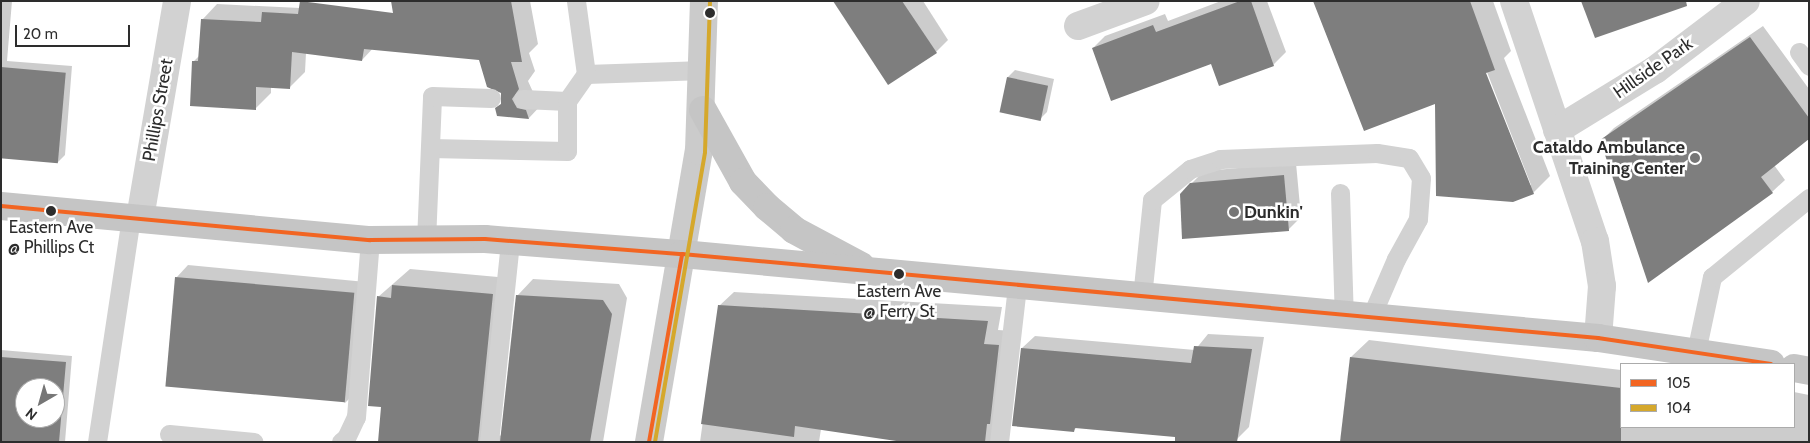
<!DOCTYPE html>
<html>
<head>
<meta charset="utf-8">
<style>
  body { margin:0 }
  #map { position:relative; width:1810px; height:443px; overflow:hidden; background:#fff; font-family:Cabin,sans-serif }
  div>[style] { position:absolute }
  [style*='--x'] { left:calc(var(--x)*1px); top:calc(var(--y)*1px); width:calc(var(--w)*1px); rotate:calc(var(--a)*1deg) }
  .shadow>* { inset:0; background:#0003 }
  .building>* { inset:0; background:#7e7e7e; transform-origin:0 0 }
  .lane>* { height:19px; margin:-9.5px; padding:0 9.5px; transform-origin:9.5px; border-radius:9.5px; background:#d2d2d2 }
  .street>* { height:28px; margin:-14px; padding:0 14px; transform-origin:14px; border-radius:14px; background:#d2d2d2 }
  .secondary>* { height:28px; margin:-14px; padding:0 14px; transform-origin:14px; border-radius:14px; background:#cbcbcb }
  .primary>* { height:28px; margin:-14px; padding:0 14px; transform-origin:14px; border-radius:14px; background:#c5c5c5 }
  .bus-1>* { height:4px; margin:-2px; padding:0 2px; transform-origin:2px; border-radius:2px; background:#f26522 }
  .bus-2>* { height:4px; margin:-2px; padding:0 2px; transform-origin:2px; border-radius:2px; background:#d5a82c }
  .dots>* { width:14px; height:14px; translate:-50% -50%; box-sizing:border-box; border:2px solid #fff; border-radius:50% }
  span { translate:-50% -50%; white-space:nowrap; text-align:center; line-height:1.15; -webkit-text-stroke:5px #fff; paint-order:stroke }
  .bus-label { font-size:17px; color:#2d2d2d }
  .street-label { font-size:18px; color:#2d2d2d }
  .poi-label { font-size:18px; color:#2d2d2d; font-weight:700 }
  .right { translate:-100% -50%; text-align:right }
  .left { translate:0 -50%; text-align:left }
  .frame { position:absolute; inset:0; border:2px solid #2d2d2d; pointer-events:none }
  .legend { position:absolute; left:1620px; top:363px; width:175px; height:65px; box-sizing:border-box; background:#fff; border:1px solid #ababab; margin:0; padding:6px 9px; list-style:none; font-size:15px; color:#2d2d2d }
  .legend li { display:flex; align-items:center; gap:10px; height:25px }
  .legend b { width:25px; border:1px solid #ababab }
  .north { position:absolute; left:15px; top:378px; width:50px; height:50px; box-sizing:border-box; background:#fff; border:1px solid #ababab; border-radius:50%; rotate:218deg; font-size:14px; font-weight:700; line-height:20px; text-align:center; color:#2d2d2d }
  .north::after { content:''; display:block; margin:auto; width:18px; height:22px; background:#767676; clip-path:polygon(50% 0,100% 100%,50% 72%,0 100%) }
  .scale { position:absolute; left:15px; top:25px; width:115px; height:22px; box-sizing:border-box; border:2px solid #2d2d2d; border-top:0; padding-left:6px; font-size:15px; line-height:18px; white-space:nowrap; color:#2d2d2d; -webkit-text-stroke:4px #fff; paint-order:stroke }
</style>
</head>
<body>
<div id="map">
  <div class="shadow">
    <div style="clip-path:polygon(1px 1px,12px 1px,7px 61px,72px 66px,65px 155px,58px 162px,1px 157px)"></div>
    <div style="clip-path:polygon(411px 1px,530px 1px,538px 44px,529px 53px,535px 71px,528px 81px,533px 92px,545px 101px,529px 118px,498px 115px,496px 109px,502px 103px,502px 92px,480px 58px)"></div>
    <div style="clip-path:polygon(840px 1px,923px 1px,948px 40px,936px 52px)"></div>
    <div style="clip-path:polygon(1221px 1px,1267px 1px,1286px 52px,1273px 65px,1212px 63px,1093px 48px,1105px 36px,1165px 14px,1168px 21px)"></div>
    <div style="clip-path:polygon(evenodd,1315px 1px,1493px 1px,1511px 51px,1504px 58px,1550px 176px,1533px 193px,1436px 102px,1315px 1px,1483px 67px,1485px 67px,1531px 185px,1529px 185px,1483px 67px)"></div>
    <div style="clip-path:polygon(217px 4px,382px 12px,377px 44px,362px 60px,306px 53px,305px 72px,289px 88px,271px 87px,271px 93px,255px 109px,193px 62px,200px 55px,202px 20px)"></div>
    <div style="clip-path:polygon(1763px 26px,1809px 89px,1809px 137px,1774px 165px,1785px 180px,1772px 192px,1602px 140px,1614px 128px)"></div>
    <div style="clip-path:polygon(1015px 70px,1054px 79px,1047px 112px,1040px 119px,1001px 111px,1008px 77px)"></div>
    <div style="clip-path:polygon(1296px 163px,1301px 217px,1288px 230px,1191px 184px,1204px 171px)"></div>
    <div style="clip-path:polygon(188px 265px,366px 282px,358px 390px,345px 403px,176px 278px)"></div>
    <div style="clip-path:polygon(410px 269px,509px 278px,498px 435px,502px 436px,517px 296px,533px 279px,619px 284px,627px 298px,603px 442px,380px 442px,383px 406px,378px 297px)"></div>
    <div style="clip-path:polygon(734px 292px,1002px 307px,998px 330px,1013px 331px,993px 442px,912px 442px,821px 429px,819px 442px,700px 442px,719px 306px)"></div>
    <div style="clip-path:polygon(1208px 334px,1264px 337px,1249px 427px,1237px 439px,1077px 427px,1074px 430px,1022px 348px,1035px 336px,1195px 350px)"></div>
    <div style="clip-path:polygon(1369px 340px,1621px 370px,1621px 427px,1794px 427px,1794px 392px,1809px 395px,1809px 442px,1341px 442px,1351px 357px)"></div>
    <div style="clip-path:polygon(evenodd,1px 350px,72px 356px,65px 442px,1px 442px,1px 350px,25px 388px,55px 388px,55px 418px,25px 418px,25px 388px)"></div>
  </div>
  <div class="building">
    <div style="clip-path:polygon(300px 1px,393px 13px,391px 1px,511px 1px,522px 62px,511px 62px,519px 89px,512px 99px,517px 108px,526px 110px,529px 119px,497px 116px,495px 108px,501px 104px,501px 93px,487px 87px,479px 60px,364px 49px,362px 61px,292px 52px,290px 89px,256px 87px,256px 110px,190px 106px,192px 61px,198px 61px,201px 19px,261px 22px,262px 12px,298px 14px)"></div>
    <div style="clip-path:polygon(833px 1px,902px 1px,937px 53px,888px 85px)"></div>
    <div style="clip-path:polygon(1240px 1px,1251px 1px,1274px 66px,1219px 86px,1211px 64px,1111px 101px,1092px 48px,1153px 25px,1156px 32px)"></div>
    <div style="clip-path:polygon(1313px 1px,1470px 1px,1495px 70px,1486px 73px,1534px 194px,1513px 202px,1436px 196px,1435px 104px,1364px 131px)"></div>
    <div style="clip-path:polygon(1581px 1px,1686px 1px,1687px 6px,1595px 38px)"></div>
    <div style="clip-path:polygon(1750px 37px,1809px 118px,1809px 139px,1761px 177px,1773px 193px,1648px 283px,1600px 140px)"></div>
    <div style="left:1px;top:67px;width:65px;height:91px;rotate:5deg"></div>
    <div style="left:1007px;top:77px;width:42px;height:36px;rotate:12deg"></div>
    <div style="clip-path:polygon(1284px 175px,1289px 231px,1182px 239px,1180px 194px,1190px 183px)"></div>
    <div style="left:175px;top:277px;width:180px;height:110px;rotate:5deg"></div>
    <div style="clip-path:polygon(392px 285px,493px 294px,478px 442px,378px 442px,381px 407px,368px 406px,377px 296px,391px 298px)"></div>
    <div style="clip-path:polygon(516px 295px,603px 300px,612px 314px,590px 442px,500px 442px)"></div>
    <div style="clip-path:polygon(718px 305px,988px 321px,984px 344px,999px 345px,990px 424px,987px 424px,985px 442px,903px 442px,795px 426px,794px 437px,701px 424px)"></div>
    <div style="clip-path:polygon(1194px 346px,1252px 349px,1237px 442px,1175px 442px,1175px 437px,1075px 428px,1074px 432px,1012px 426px,1021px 348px,1191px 363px)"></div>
    <div style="clip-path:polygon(evenodd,1px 357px,66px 362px,59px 442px,1px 442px,1px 357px,25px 388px,55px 388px,55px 418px,25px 418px,25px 388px)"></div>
    <div style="clip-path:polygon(1350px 357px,1621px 388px,1621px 442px,1340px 442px)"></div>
  </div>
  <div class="lane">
    <div style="--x:1799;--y:52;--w:17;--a:54"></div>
    <div style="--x:586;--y:74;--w:118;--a:-1.9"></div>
    <div style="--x:523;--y:99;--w:44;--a:2.6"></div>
    <div style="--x:430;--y:148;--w:137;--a:1.3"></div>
    <div style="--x:567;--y:151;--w:50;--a:-90"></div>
    <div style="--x:567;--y:101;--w:33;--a:-55"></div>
    <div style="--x:586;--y:74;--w:74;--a:-97.8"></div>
    <div style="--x:1340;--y:193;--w:124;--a:88.2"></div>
    <div style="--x:426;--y:241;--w:145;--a:-87.6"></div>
    <div style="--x:432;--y:96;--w:59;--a:1.9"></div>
    <div style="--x:1142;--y:297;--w:98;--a:-84.1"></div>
    <div style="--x:1152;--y:200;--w:49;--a:-39.2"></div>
    <div style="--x:1190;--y:169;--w:32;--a:-18"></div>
    <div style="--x:1220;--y:159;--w:157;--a:-2.2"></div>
    <div style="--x:1377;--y:153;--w:32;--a:9"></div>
    <div style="--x:1409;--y:158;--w:23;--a:59"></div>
    <div style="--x:1421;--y:178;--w:41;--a:94.2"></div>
    <div style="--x:1418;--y:219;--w:46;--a:118.8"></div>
    <div style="--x:1396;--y:259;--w:65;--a:113.4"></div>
    <div style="--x:1696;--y:352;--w:77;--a:-78"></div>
    <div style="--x:1712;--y:277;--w:125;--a:-39.2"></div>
    <div style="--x:169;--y:434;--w:85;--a:5.4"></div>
    <div style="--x:97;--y:442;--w:228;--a:-81.4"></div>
    <div style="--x:341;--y:442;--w:6;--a:-39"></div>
    <div style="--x:346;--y:438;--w:23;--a:-65"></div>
    <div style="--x:356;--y:417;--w:178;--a:-85.5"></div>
    <div style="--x:489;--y:442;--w:202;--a:-84"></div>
    <div style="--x:999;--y:442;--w:157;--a:-83.4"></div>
  </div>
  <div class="street">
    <div style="--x:1514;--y:1;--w:253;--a:71.4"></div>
    <div style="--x:1595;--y:241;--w:46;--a:81.2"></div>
    <div style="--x:1602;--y:286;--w:52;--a:94.4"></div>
    <div style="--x:1078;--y:26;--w:72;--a:-20.2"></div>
    <div style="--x:1557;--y:130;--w:115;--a:-31.5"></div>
    <div style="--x:1655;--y:70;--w:114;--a:-37.2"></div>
    <div style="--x:140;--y:218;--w:220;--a:-80.3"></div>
  </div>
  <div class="secondary">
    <div style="--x:649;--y:442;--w:295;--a:-80.3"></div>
    <div style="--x:699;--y:151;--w:150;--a:-88.1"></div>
  </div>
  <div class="primary">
    <div style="--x:703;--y:110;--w:82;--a:60.9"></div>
    <div style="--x:743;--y:182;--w:35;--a:46"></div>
    <div style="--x:767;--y:207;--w:35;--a:40"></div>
    <div style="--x:794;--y:230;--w:76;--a:28.2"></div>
    <div style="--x:1;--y:206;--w:371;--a:5.3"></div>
    <div style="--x:370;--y:240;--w:115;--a:-0.5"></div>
    <div style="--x:485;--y:239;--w:198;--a:4.4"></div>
    <div style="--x:682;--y:254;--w:920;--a:5.24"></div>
    <div style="--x:1598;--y:338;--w:175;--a:8.5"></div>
    <div style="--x:1794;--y:368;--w:15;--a:11"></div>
  </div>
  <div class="bus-1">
    <div style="--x:1;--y:206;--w:371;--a:5.3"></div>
    <div style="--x:370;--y:240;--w:115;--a:-0.5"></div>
    <div style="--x:485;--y:239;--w:198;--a:4.4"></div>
    <div style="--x:682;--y:254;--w:920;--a:5.24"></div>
    <div style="--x:1598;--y:338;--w:175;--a:8.5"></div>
    <div style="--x:649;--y:442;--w:191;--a:-80"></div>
  </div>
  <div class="bus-2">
    <div style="--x:655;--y:442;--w:294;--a:-80.2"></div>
    <div style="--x:705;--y:152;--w:151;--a:-88.1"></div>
  </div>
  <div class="dots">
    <div style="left:710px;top:13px;background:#2d2d2d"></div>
    <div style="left:1695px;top:158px;background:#767676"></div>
    <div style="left:51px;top:211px;background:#2d2d2d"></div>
    <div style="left:1234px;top:212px;background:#767676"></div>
    <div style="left:899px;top:274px;background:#2d2d2d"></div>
  </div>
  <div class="bus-label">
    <span style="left:51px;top:238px">Eastern Ave<br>@ Phillips Ct</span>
    <span style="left:899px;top:302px">Eastern Ave<br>@ Ferry St</span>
  </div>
  <div class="street-label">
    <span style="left:1653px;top:68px;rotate:-35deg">Hillside Park</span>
    <span style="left:158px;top:110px;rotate:-80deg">Phillips Street</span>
  </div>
  <div class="poi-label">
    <span class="right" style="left:1685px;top:158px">Cataldo Ambulance<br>Training Center</span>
    <span class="left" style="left:1244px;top:212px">Dunkin'</span>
  </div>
  <div class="frame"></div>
  <ul class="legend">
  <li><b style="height:6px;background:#f26522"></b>105</li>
  <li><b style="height:6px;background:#d5a82c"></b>104</li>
  </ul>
  <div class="north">N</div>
  <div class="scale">20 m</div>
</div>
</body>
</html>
